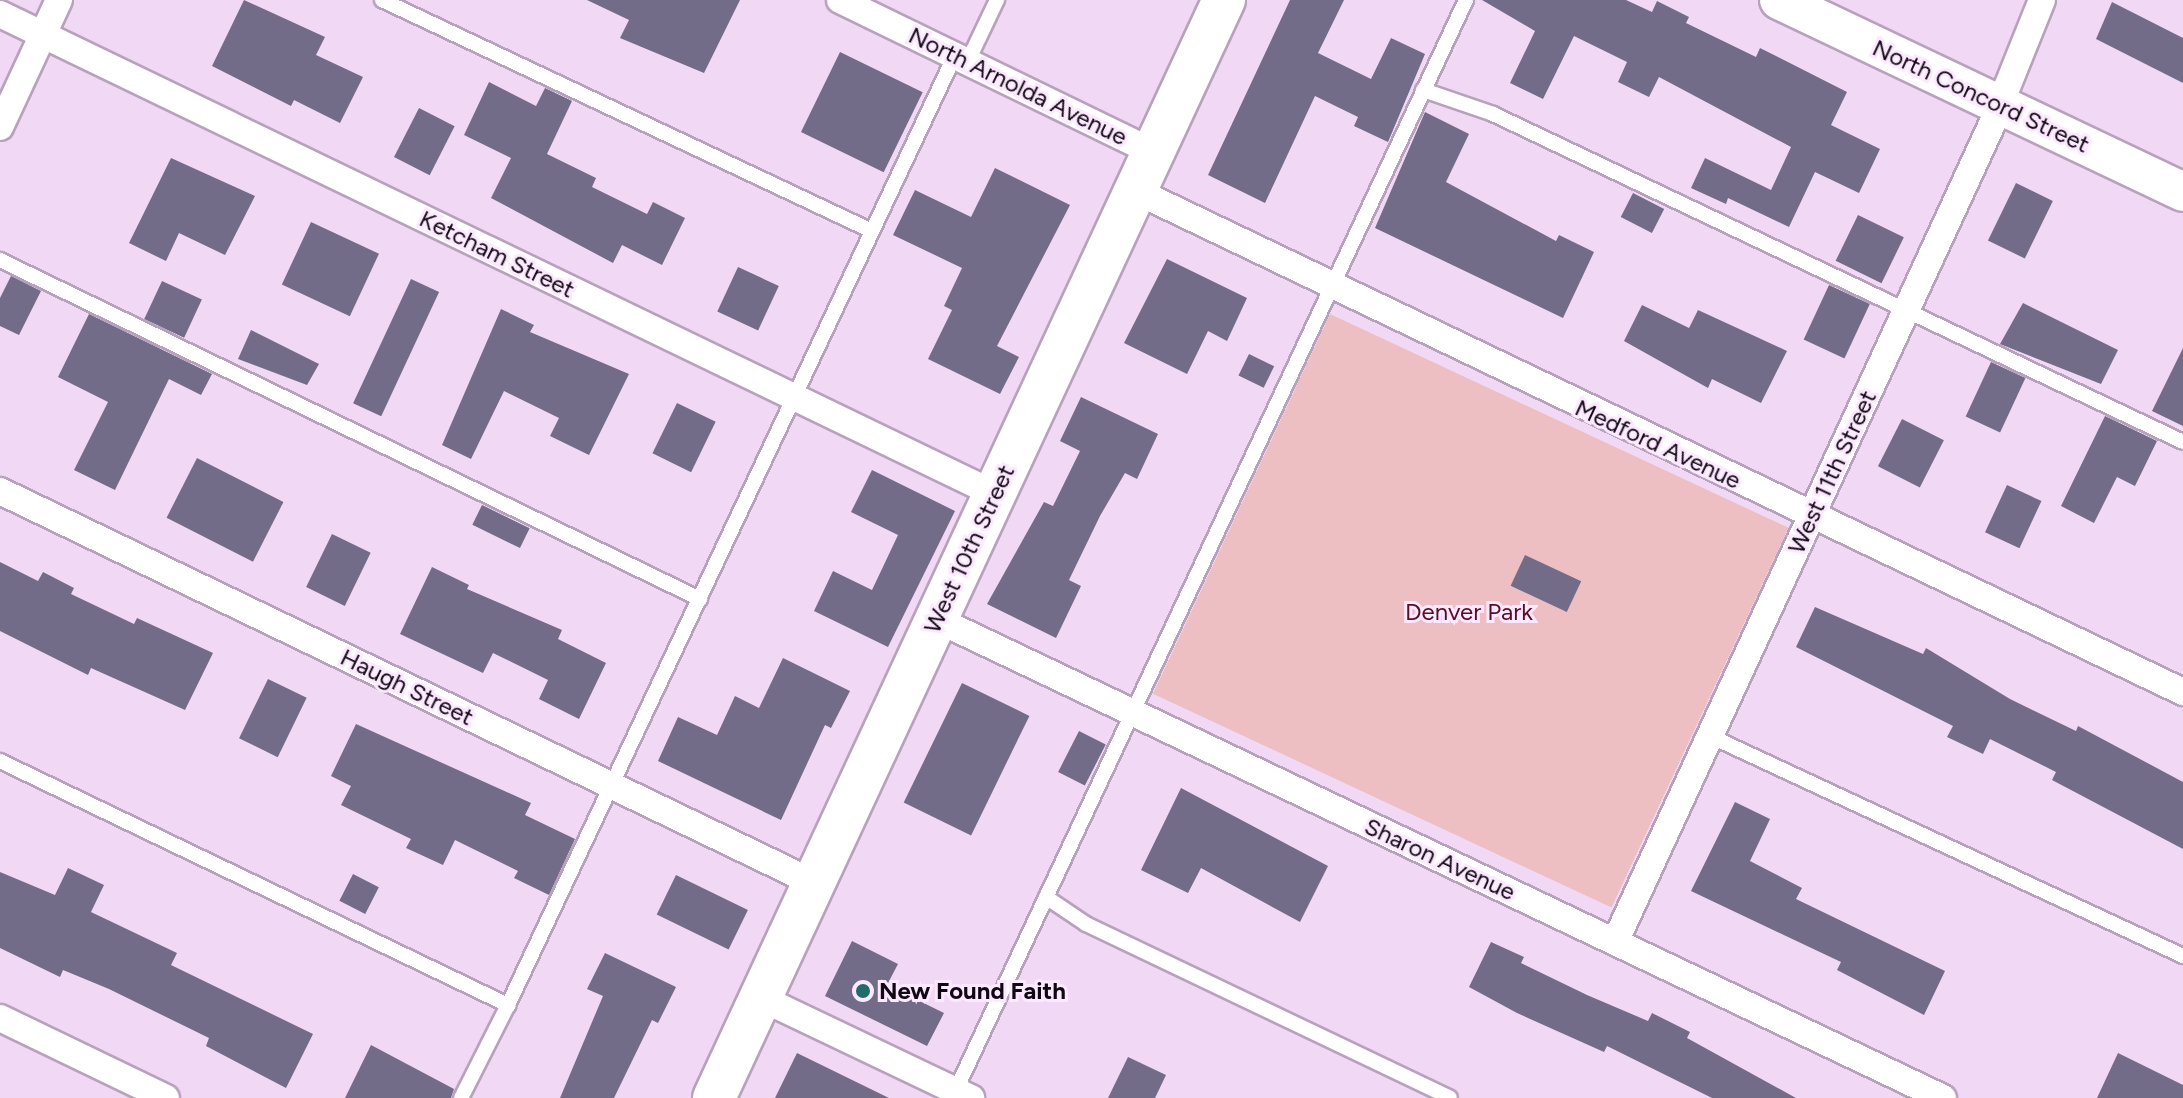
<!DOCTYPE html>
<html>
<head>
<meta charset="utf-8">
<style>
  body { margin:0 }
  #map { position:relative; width:2183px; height:1098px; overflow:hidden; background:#f1d9f5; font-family:Figtree,sans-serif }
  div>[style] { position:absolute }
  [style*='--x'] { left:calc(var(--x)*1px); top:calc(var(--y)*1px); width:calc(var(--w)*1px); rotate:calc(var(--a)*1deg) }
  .green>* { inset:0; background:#eebfc2; transform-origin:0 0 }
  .building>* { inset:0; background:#726c89; transform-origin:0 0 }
  .roads { filter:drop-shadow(2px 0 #b8a1bc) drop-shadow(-2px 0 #b8a1bc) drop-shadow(0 2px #b8a1bc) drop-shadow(0 -2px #b8a1bc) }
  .service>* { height:14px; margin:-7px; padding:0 7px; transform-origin:7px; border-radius:7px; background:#fff }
  .minor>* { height:26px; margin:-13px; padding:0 13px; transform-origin:13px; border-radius:13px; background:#fff }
  .secondary>* { height:38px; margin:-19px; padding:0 19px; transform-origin:19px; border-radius:19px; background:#fff }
  .primary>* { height:42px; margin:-21px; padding:0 21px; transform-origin:21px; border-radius:21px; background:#fff }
  .dots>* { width:22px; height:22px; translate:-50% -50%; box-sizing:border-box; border:4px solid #fce8ff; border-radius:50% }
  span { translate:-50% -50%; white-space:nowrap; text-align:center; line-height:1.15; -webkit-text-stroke:6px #fce8ff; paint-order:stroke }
  .street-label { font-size:24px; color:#100812 }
  .park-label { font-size:24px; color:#580f1f }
  .poi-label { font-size:24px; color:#100812; font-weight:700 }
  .left { translate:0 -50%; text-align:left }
</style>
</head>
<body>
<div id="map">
  <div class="green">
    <div style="left:1330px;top:314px;width:506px;height:419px;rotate:25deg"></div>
  </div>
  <div class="building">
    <div style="clip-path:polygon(244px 0,325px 37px,316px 55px,363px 77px,340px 123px,294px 100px,291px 106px,212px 66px)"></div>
    <div style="clip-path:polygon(587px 0,740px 0,704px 73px,620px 38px,629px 20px)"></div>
    <div style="clip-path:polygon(1290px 0,1344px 0,1318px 53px,1371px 79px,1391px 38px,1425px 54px,1388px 142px,1354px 126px,1358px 117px,1315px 96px,1265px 203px,1208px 175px)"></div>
    <div style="clip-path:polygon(1482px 0,1626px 0,1652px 12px,1657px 1px,1689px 17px,1686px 23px,1756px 57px,1760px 48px,1847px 92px,1831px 125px,1880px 149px,1859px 193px,1815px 172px,1789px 227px,1728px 198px,1726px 204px,1691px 188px,1705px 158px,1771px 190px,1791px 147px,1659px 77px,1649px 97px,1618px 82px,1627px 62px,1574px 36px,1543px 99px,1510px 83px,1535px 31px)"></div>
    <div style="clip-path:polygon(2112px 2px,2183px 38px,2183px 83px,2096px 39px)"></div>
    <div style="left:840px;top:52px;width:92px;height:89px;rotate:26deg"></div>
    <div style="clip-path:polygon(489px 82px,536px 106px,545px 88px,572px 101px,547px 154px,596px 178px,592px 187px,647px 214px,653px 202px,685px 218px,662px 265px,622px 245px,613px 263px,491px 198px,511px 158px,464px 135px)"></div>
    <div style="left:419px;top:108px;width:40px;height:55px;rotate:27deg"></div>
    <div style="clip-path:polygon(1425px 112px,1469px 134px,1446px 182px,1556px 241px,1559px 235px,1594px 252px,1563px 318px,1375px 228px)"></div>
    <div style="clip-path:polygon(171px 158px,255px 196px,225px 255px,179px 233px,166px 261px,129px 243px)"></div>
    <div style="clip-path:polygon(995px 168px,1070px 205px,997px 346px,1019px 357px,1000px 394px,928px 359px,952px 310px,944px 306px,962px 268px,893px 235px,915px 190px,971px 217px)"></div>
    <div style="left:2016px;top:183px;width:41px;height:64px;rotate:26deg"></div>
    <div style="left:1633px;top:193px;width:35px;height:27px;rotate:27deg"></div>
    <div style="left:1858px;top:215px;width:51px;height:51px;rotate:26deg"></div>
    <div style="left:311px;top:222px;width:75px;height:69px;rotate:25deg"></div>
    <div style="clip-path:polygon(1167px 259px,1247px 298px,1227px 341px,1208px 331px,1187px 374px,1124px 343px)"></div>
    <div style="left:738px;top:267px;width:45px;height:49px;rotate:25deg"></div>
    <div style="clip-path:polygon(11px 276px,41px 291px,19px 335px,0 326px,0 298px)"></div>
    <div style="left:411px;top:279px;width:31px;height:137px;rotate:25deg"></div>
    <div style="left:162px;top:281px;width:44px;height:42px;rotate:25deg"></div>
    <div style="left:1829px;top:285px;width:45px;height:60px;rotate:25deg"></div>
    <div style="clip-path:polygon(2023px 303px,2118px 350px,2101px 384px,2000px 344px)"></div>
    <div style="clip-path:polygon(1642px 305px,1689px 328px,1698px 310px,1787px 351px,1761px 403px,1712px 379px,1708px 388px,1624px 341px)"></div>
    <div style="clip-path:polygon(501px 309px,534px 325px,530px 332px,629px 374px,589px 455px,550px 436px,559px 418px,504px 391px,471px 459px,442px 445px)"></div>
    <div style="clip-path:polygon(89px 314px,212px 374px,201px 395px,169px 379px,115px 490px,74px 470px,108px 402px,58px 377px)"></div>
    <div style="clip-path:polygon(251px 330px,319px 364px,307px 385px,238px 359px)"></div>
    <div style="clip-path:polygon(2183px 348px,2183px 426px,2152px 411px)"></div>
    <div style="left:1249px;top:354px;width:28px;height:24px;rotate:26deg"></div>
    <div style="left:1991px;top:362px;width:38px;height:60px;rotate:25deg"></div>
    <div style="clip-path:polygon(1081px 397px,1158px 434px,1137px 479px,1125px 473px,1100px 516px,1069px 580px,1081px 586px,1056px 638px,987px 604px,1044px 502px,1053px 506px,1080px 451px,1060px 441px)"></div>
    <div style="left:677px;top:403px;width:43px;height:56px;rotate:26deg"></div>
    <div style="clip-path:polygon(2105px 416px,2157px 441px,2135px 486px,2117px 477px,2094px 523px,2061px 506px)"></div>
    <div style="left:1902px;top:419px;width:47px;height:53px;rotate:27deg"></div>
    <div style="left:197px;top:458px;width:97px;height:67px;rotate:27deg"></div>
    <div style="clip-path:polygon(872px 470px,955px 511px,888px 647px,814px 611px,833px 571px,872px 590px,898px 535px,851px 512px)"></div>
    <div style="left:2007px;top:485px;width:38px;height:52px;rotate:25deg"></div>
    <div style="left:482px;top:505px;width:53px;height:22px;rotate:26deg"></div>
    <div style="left:332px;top:534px;width:43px;height:59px;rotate:26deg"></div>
    <div style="left:1525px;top:555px;width:62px;height:34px;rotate:25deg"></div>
    <div style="clip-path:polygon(0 562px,38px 581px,43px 572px,74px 588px,71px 594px,134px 624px,137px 618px,213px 653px,185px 710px,91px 668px,88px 675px,0 631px)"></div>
    <div style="clip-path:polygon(432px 567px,469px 585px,467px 589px,562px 630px,558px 639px,606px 663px,579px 719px,539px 699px,548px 680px,493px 653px,483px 673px,400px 634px)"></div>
    <div style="clip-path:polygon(1815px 607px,1923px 654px,1926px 648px,2010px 699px,2076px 731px,2078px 726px,2183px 782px,2183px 849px,2052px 780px,2056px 772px,1990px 739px,1983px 754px,1947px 737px,1953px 726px,1796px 647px)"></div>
    <div style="clip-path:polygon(783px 658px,850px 691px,831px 728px,825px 725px,781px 820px,658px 761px,678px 717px,717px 735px,735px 696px,759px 708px)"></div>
    <div style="left:268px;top:679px;width:43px;height:66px;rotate:26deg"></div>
    <div style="left:962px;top:683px;width:75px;height:133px;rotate:26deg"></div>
    <div style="clip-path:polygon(356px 724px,531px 803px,525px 815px,575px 839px,549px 895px,514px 878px,518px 871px,455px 840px,443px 865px,406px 848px,411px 839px,341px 805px,351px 786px,331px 776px)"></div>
    <div style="left:1079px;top:731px;width:30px;height:46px;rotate:27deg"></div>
    <div style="clip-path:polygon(1181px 788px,1328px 866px,1300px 922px,1201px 868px,1188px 893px,1141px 870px)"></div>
    <div style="clip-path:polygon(1735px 802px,1770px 819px,1750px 861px,1802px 888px,1796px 899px,1945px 971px,1924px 1015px,1837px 970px,1841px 962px,1691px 891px)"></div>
    <div style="clip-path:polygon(68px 868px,104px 885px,91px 912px,177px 953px,171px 965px,313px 1034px,286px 1088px,206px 1046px,209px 1038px,109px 989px,63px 970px,60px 977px,0 948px,0 872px,55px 895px)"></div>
    <div style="left:353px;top:874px;width:29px;height:30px;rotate:27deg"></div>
    <div style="left:676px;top:875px;width:80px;height:44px;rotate:26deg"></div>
    <div style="clip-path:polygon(852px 941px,898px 964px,887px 985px,944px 1013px,927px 1046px,825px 996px)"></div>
    <div style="clip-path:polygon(1491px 942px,1524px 957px,1521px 963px,1587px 995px,1648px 1021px,1652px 1013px,1690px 1032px,1687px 1038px,1796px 1098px,1712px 1098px,1607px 1046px,1604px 1052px,1517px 1013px,1469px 987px)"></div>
    <div style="clip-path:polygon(605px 953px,676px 987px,658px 1023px,652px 1020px,614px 1098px,560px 1098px,603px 996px,587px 989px)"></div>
    <div style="clip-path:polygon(371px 1045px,454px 1089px,451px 1098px,345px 1098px)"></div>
    <div style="clip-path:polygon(797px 1053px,889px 1098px,775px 1098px)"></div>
    <div style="clip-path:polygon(2118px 1053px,2183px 1085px,2183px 1098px,2097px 1098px)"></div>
    <div style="clip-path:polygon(1128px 1057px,1166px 1075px,1155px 1098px,1108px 1098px)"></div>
  </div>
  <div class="roads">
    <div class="service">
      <div style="--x:382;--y:0;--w:542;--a:25.24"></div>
      <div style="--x:968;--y:61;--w:68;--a:-64.6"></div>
      <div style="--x:1423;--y:90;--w:74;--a:18.9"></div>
      <div style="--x:1493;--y:114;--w:764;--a:25.42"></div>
      <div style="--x:0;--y:260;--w:778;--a:25.84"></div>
      <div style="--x:1710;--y:736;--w:522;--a:24.94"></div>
      <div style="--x:0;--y:761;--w:564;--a:25.66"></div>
      <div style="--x:508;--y:1005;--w:104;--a:116.8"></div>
      <div style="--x:1046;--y:897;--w:48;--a:34"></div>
      <div style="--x:1086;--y:924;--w:403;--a:25.5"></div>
      <div style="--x:508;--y:1005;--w:1050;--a:-64.8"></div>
      <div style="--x:954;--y:1094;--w:1208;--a:-64.92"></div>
    </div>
    <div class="minor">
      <div style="--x:840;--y:0;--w:348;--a:25.9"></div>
      <div style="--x:0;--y:14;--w:1105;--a:25.75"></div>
      <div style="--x:0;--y:127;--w:140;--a:-65.1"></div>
      <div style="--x:1136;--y:191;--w:1161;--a:25.57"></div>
      <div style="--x:0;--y:491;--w:903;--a:25.71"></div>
      <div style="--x:936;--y:619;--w:1115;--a:25.44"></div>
      <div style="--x:1615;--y:942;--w:903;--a:-65.25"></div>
      <div style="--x:1993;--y:122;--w:131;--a:-68.1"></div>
      <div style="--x:761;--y:998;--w:233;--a:25.5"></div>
      <div style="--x:0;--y:1018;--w:184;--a:25.7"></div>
    </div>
    <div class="secondary">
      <div style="--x:1779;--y:0;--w:447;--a:25.4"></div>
    </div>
    <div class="primary">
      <div style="--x:714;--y:1098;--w:1211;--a:-65.09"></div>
    </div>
  </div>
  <div class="dots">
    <div style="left:863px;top:991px;background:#216c6a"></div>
  </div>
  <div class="street-label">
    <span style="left:1018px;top:86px;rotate:26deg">North Arnolda Avenue</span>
    <span style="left:1981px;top:96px;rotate:25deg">North Concord Street</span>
    <span style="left:497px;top:254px;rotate:26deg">Ketcham Street</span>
    <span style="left:1658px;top:444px;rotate:25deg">Medford Avenue</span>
    <span style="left:1832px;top:472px;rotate:-65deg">West 11th Street</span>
    <span style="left:969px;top:549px;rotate:-65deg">West 10th Street</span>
    <span style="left:407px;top:687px;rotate:26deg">Haugh Street</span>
    <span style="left:1440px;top:859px;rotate:25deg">Sharon Avenue</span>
  </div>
  <div class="park-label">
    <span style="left:1469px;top:612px">Denver Park</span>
  </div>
  <div class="poi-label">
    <span class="left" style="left:879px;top:991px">New Found Faith</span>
  </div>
</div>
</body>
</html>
